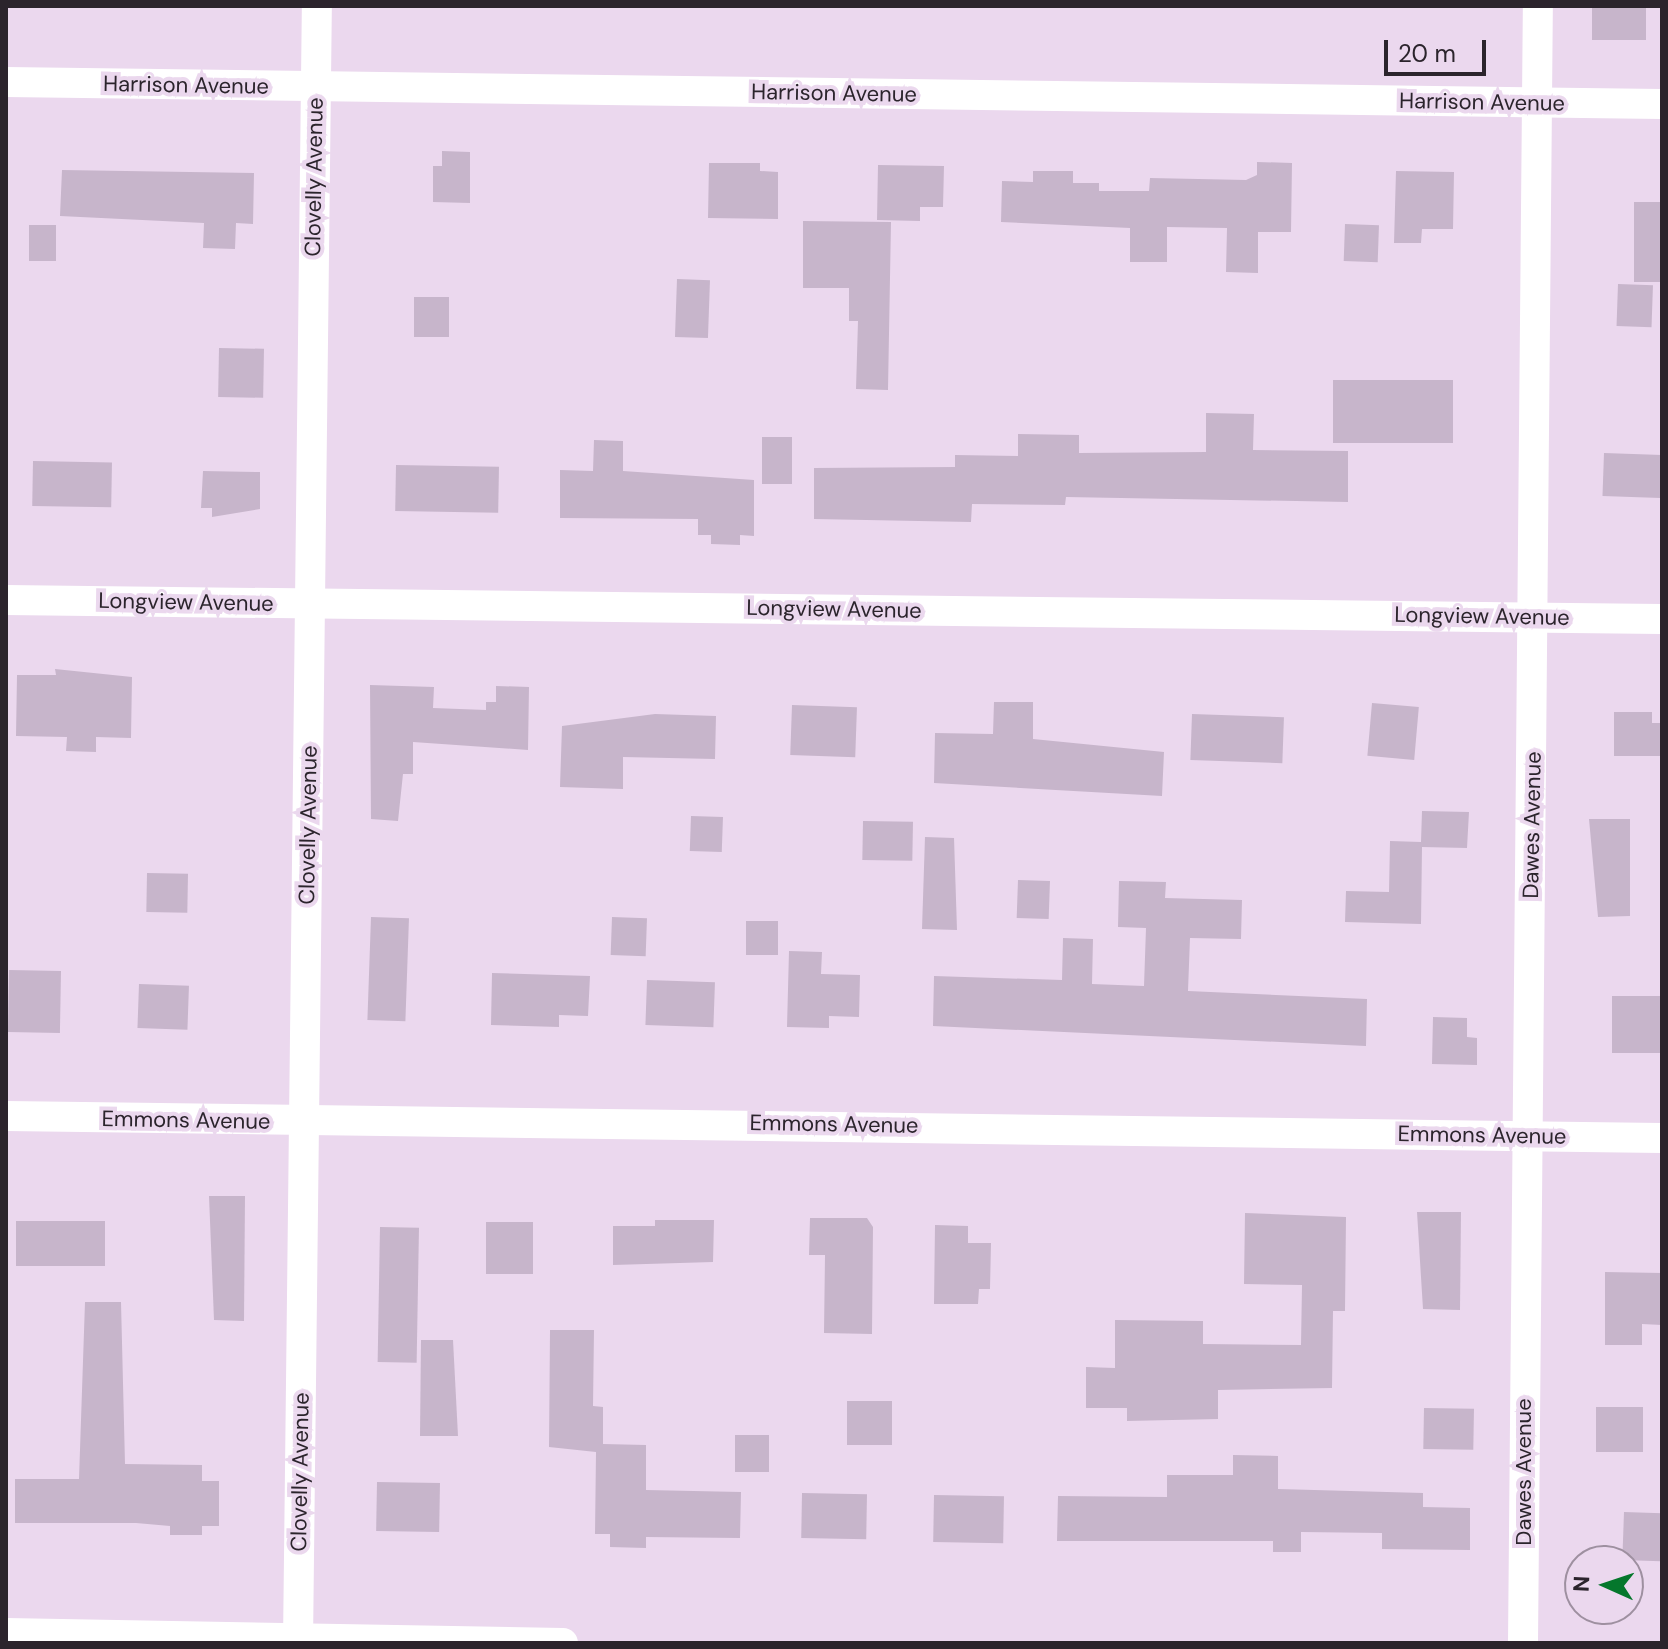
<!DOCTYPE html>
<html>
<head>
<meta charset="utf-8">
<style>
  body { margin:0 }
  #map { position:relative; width:1668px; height:1649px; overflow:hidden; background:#ebd8ee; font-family:"DM Sans",sans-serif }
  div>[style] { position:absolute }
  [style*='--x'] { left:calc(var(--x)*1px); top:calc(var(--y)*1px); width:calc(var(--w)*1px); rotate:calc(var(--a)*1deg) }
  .building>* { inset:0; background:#c7b5cb; transform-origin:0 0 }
  .minor>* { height:30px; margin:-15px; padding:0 15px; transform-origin:15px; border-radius:15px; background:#fff }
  span { translate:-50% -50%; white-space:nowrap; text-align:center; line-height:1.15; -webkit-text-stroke:8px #ebd8ee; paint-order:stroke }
  .street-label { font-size:22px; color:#2b242c }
  .frame { position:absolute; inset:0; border:8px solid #2b242c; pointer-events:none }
  .north { position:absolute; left:1564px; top:1545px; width:80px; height:80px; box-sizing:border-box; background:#ebd8ee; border:2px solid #9e90a0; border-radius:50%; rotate:273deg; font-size:22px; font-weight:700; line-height:32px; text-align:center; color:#2b242c }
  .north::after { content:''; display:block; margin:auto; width:28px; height:36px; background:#05772c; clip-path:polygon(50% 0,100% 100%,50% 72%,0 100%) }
  .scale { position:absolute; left:1384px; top:40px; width:102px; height:36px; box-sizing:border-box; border:4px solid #2b242c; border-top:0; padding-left:10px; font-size:24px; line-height:28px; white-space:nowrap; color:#2b242c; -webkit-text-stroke:6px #ebd8ee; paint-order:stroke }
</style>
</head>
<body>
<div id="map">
  <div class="building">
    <div style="left:1592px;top:6px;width:54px;height:34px"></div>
    <div style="clip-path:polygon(442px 151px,470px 152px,470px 203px,433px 202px,433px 166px,442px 166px)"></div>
    <div style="clip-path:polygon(1257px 162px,1292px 163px,1291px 232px,1258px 232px,1258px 273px,1226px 272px,1227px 228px,1167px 227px,1167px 262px,1130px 262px,1130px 228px,1001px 222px,1002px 181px,1033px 182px,1033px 171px,1073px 171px,1073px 183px,1099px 183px,1099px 191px,1149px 191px,1150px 178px,1246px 180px,1257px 175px)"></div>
    <div style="clip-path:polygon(709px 163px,760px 163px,760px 171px,778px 172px,778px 219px,708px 218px)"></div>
    <div style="clip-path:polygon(878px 165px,944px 166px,943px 207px,920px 207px,920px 221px,877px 220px)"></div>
    <div style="clip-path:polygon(62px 170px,254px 173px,253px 224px,236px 223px,235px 249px,203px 248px,204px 223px,60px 216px)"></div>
    <div style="clip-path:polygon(1396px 171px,1454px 172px,1453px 229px,1422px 229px,1421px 243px,1394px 243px)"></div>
    <div style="left:1634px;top:202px;width:26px;height:80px"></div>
    <div style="clip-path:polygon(803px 221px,891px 222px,888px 390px,856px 389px,858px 321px,849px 321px,849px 288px,803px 288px)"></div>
    <div style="left:1345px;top:224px;width:34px;height:37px;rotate:2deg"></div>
    <div style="left:29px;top:225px;width:27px;height:36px"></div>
    <div style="left:677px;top:279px;width:33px;height:58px;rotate:2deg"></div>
    <div style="left:1618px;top:284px;width:35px;height:42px;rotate:2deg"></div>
    <div style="left:414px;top:297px;width:35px;height:40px"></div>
    <div style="left:219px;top:348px;width:45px;height:49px;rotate:1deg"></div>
    <div style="left:1333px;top:380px;width:120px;height:63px"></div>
    <div style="clip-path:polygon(1206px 413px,1254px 414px,1253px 450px,1348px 451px,1348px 502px,1066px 497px,1065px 505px,972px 504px,971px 522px,814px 519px,814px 468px,955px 467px,955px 455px,1018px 456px,1018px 434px,1079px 435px,1079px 453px,1206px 452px)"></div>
    <div style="left:762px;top:437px;width:30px;height:47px"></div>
    <div style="clip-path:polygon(594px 440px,623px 441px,623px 471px,754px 480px,754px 536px,740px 535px,740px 545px,711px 544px,711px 535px,698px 535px,698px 519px,560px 518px,560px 470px,593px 471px)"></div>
    <div style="left:1604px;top:453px;width:58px;height:43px;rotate:2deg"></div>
    <div style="left:33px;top:461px;width:79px;height:45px;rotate:1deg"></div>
    <div style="left:396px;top:465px;width:103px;height:46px;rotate:1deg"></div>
    <div style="clip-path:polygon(203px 471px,260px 472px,260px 509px,212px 517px,212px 508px,201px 508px)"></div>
    <div style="clip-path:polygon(55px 669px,132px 677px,131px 738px,96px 737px,96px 752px,66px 751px,67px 737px,16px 736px,17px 675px,56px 675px)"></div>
    <div style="clip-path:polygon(370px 685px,434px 687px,433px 708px,486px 710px,486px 702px,496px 702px,496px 686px,529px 687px,528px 750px,413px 742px,413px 774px,403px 774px,398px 821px,371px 819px)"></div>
    <div style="clip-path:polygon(994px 702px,1033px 702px,1033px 739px,1164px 752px,1162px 796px,934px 783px,935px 733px,993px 734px)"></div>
    <div style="left:1372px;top:703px;width:47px;height:53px;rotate:5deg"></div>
    <div style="left:792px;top:705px;width:65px;height:50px;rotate:2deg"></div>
    <div style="clip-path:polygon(1614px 712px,1652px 712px,1652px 723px,1662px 723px,1662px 756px,1614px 756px)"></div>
    <div style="clip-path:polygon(655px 714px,716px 716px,715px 759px,623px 757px,623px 789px,560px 787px,562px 726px)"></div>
    <div style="left:1192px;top:714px;width:92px;height:46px;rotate:2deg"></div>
    <div style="clip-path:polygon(1422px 811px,1469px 812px,1467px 848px,1422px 847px,1421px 924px,1345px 922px,1346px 891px,1389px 892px,1390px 841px,1421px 842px)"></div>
    <div style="left:691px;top:816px;width:32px;height:35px;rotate:2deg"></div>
    <div style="clip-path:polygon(1589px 819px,1630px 819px,1630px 916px,1598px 917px)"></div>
    <div style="left:863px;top:821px;width:50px;height:39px;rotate:1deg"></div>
    <div style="clip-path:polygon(925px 837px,954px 838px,957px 930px,922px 929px)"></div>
    <div style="left:147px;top:873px;width:41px;height:39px;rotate:1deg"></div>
    <div style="left:1018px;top:880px;width:32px;height:38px;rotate:2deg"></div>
    <div style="clip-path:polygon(1119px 881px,1166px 882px,1165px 898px,1242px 900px,1241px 939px,1190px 938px,1188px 991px,1367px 999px,1366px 1046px,933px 1026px,934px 976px,1062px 980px,1063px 938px,1093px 939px,1092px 984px,1144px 986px,1146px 928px,1118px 927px)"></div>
    <div style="left:371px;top:917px;width:38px;height:103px;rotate:2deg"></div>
    <div style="left:612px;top:917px;width:35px;height:38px;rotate:2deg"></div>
    <div style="left:746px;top:921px;width:32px;height:34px"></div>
    <div style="clip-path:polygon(789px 951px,822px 952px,821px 974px,860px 975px,859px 1017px,829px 1016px,829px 1028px,787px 1027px)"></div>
    <div style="left:9px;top:970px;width:52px;height:62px;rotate:1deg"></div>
    <div style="clip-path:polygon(492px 973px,590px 976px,588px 1016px,559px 1015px,559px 1027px,491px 1025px)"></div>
    <div style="left:647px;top:980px;width:68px;height:45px;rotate:2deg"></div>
    <div style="left:139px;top:984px;width:50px;height:44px;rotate:2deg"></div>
    <div style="left:1612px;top:996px;width:50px;height:57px"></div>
    <div style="clip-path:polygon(1433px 1017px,1467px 1018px,1467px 1037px,1477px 1038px,1477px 1065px,1432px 1064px)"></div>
    <div style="clip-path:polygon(209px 1196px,245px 1196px,244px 1321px,214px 1320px)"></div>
    <div style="clip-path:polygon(1417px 1212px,1461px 1212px,1460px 1310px,1423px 1309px)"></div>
    <div style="clip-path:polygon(1245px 1213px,1346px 1217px,1345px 1311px,1333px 1311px,1332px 1388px,1218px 1390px,1218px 1419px,1127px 1421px,1127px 1408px,1086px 1408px,1086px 1367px,1115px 1368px,1115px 1320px,1203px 1321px,1203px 1344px,1301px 1345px,1302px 1285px,1244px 1284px)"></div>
    <div style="clip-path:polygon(810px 1218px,867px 1218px,873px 1227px,872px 1334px,824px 1333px,825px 1255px,809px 1255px)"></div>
    <div style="clip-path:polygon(655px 1220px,714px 1220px,713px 1262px,613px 1265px,613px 1226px,655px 1226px)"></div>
    <div style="left:16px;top:1221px;width:89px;height:45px"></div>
    <div style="left:486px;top:1222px;width:47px;height:52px"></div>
    <div style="clip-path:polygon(935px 1225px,968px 1226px,968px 1243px,991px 1243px,990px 1289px,979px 1289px,978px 1304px,934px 1304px)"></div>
    <div style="left:380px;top:1227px;width:39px;height:135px;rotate:1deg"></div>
    <div style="clip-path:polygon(1605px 1272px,1662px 1273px,1662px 1325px,1642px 1324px,1642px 1345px,1605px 1345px)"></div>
    <div style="clip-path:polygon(85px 1302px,121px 1302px,125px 1464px,202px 1465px,202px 1481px,219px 1481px,219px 1526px,202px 1526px,202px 1535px,170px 1535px,170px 1526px,136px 1523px,15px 1523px,15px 1479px,79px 1479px)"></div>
    <div style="clip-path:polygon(550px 1330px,594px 1330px,593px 1406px,603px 1407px,603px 1444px,646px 1445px,646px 1490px,741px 1492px,740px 1538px,646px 1537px,646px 1548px,610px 1547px,610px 1534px,595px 1534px,596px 1452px,549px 1447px)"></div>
    <div style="clip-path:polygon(421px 1340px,453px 1340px,458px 1436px,420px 1436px)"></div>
    <div style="left:847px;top:1401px;width:45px;height:44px"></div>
    <div style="left:1596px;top:1407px;width:47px;height:45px"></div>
    <div style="left:1424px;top:1408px;width:50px;height:41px;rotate:1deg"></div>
    <div style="left:735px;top:1435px;width:34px;height:37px"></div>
    <div style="clip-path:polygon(1233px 1455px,1278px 1456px,1278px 1489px,1423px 1493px,1423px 1507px,1470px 1508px,1470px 1550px,1382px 1549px,1382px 1533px,1301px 1532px,1301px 1552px,1273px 1552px,1273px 1541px,1057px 1541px,1058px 1496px,1167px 1497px,1167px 1475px,1233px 1475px)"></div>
    <div style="left:377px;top:1482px;width:63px;height:49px;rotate:1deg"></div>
    <div style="left:802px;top:1493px;width:65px;height:45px;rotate:1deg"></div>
    <div style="left:934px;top:1495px;width:70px;height:47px;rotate:1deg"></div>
    <div style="left:1624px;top:1512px;width:38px;height:48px;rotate:2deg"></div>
  </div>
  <div class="minor">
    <div style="--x:6;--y:82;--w:1656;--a:0.76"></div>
    <div style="--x:6;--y:600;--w:1656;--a:0.66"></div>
    <div style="--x:6;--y:1116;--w:1656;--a:0.76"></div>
    <div style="--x:6;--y:1633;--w:557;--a:1.03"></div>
    <div style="--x:298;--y:1643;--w:1637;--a:-89.34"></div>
    <div style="--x:1523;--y:1643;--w:1637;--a:-89.48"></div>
  </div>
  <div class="street-label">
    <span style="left:186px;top:85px;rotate:1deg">Harrison Avenue</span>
    <span style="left:834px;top:93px;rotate:1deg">Harrison Avenue</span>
    <span style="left:1482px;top:102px;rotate:1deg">Harrison Avenue</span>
    <span style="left:314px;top:177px;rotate:-89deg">Clovelly Avenue</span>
    <span style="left:186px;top:602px;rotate:1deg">Longview Avenue</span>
    <span style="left:834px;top:609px;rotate:1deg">Longview Avenue</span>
    <span style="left:1482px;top:616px;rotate:1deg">Longview Avenue</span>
    <span style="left:308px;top:825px;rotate:-89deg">Clovelly Avenue</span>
    <span style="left:1532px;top:825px;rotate:-89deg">Dawes Avenue</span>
    <span style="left:186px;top:1120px;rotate:1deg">Emmons Avenue</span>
    <span style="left:834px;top:1124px;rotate:1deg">Emmons Avenue</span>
    <span style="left:1482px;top:1135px;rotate:1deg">Emmons Avenue</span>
    <span style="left:300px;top:1472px;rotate:-89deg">Clovelly Avenue</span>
    <span style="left:1524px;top:1472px;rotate:-90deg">Dawes Avenue</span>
  </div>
  <div class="frame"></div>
  <div class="north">N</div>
  <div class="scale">20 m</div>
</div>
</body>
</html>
